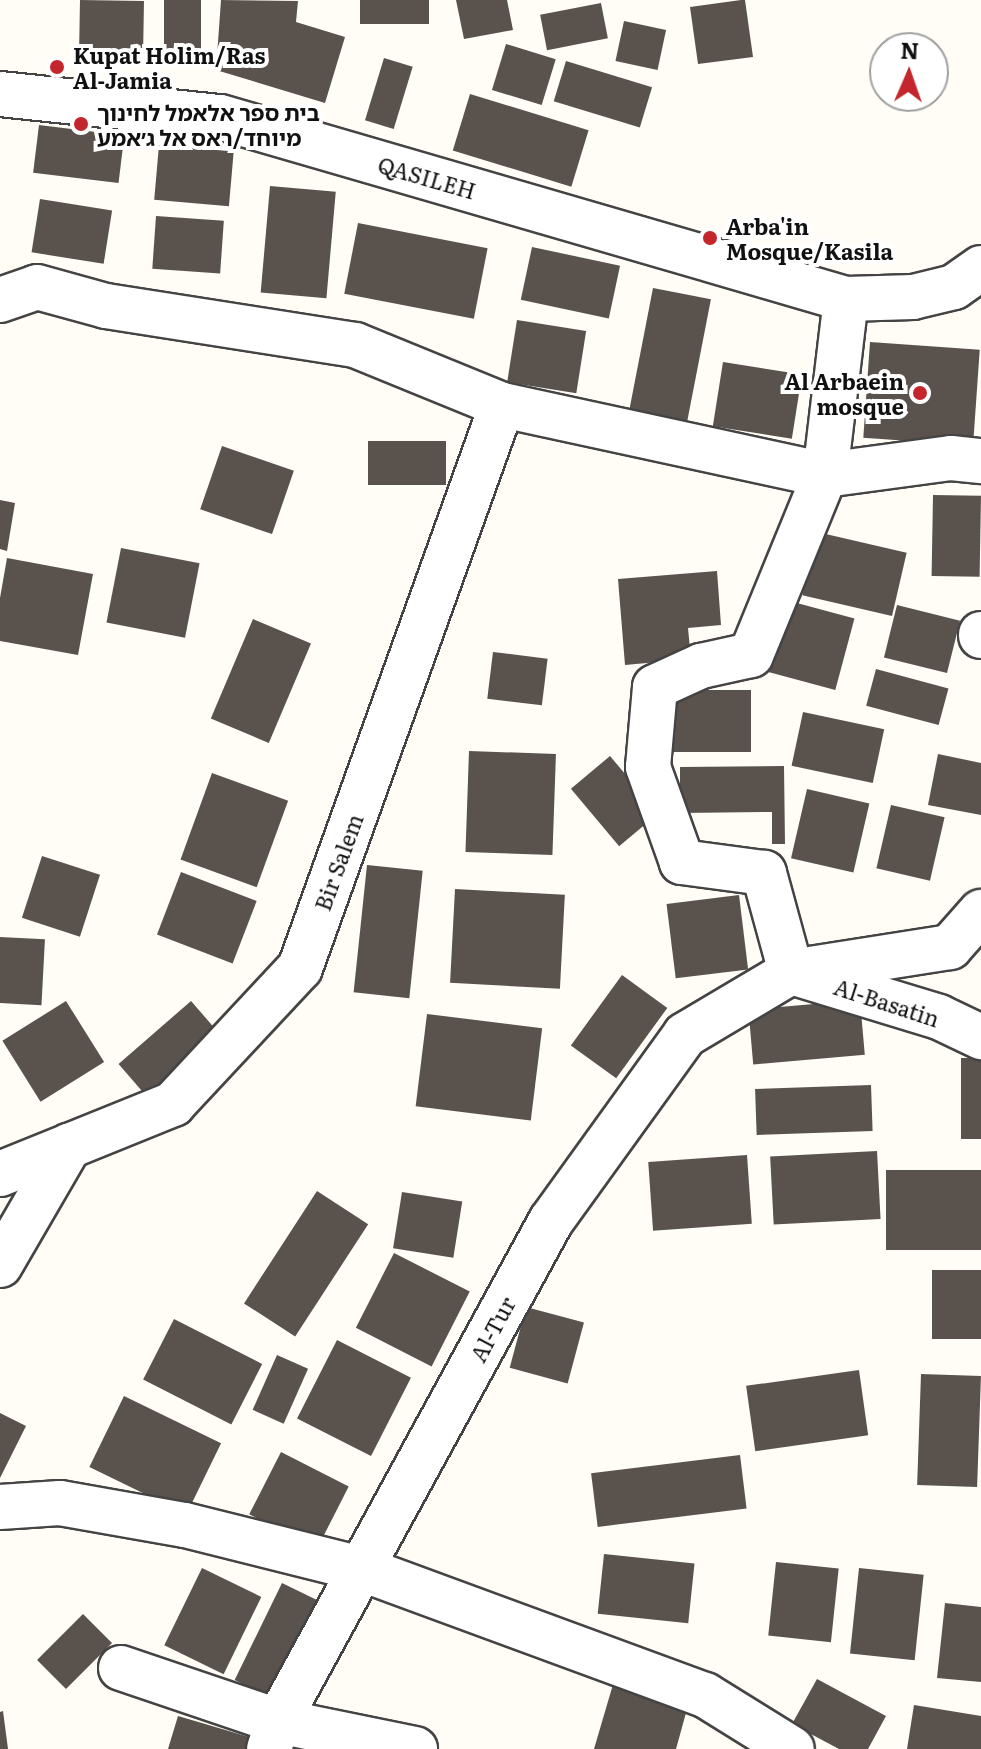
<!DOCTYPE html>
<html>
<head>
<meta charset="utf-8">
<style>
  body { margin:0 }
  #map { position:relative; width:981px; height:1749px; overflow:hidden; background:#fffdf5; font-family:Literata,"Noto Sans Hebrew",serif }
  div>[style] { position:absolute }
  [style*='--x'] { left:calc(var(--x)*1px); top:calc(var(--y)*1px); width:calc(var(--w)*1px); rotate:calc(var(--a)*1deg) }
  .building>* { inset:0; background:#5a524d; transform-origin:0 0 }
  .roads { filter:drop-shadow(2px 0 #444) drop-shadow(-2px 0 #444) drop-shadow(0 2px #444) drop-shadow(0 -2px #444) }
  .minor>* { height:44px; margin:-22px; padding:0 22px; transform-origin:22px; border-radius:22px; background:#fff }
  .dots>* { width:22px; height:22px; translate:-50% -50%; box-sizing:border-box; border:4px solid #fff; border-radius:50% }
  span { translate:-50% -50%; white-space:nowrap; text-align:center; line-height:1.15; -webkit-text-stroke:8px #fff; paint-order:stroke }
  .poi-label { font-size:22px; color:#111; font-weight:700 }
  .left { translate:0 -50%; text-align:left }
  .right { translate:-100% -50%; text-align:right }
  .street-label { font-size:22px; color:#111 }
  .north { position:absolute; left:869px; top:32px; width:80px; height:80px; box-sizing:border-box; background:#fff; border:2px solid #a0a0a0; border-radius:50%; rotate:2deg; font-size:22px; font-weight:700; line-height:32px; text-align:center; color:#111 }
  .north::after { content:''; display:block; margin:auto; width:28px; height:36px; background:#c4262e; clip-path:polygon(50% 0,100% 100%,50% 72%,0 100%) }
</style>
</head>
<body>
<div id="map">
  <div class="building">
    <div style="left:80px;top:0;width:64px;height:60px;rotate:1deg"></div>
    <div style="left:164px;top:0;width:37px;height:65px"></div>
    <div style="clip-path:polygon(221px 0,298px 1px,296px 22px,345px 37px,325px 103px,216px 70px)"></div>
    <div style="left:360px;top:0;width:69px;height:24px"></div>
    <div style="clip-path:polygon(456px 0,507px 0,513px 30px,464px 39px)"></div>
    <div style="clip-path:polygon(741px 0,745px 0,753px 57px,698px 64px,690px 7px)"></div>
    <div style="left:601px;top:3px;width:36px;height:62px;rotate:79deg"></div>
    <div style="left:624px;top:21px;width:43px;height:41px;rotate:12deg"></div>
    <div style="left:506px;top:44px;width:52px;height:48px;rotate:17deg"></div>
    <div style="left:384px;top:58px;width:30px;height:65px;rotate:17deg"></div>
    <div style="left:566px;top:61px;width:90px;height:42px;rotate:17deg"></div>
    <div style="left:470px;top:94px;width:124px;height:59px;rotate:17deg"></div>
    <div style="left:39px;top:125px;width:86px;height:48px;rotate:7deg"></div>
    <div style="left:159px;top:145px;width:75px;height:55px;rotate:5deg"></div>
    <div style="left:270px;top:186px;width:66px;height:107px;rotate:5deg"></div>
    <div style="left:40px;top:199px;width:73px;height:54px;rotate:9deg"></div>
    <div style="left:156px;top:216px;width:68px;height:53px;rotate:4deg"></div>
    <div style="left:358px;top:223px;width:132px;height:72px;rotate:11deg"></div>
    <div style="left:532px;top:247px;width:90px;height:54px;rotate:12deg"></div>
    <div style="left:653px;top:288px;width:59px;height:127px;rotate:11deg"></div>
    <div style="left:517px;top:320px;width:70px;height:63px;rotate:9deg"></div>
    <div style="left:870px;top:342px;width:110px;height:96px;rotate:4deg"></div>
    <div style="left:723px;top:362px;width:80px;height:65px;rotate:9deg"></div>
    <div style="left:368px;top:441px;width:78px;height:44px"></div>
    <div style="left:222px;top:446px;width:76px;height:67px;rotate:19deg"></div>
    <div style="left:933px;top:495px;width:48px;height:81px;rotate:1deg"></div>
    <div style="clip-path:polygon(0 500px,15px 503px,7px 551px,0 549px)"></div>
    <div style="left:817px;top:532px;width:92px;height:65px;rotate:13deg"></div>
    <div style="left:121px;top:548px;width:80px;height:76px;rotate:11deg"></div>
    <div style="clip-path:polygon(7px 558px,93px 574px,78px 655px,0 641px,0 598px)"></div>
    <div style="clip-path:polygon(717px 571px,721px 625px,688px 628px,691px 659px,625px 665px,618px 579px)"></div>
    <div style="left:782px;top:599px;width:75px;height:74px;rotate:15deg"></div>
    <div style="left:897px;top:605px;width:65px;height:54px;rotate:14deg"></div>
    <div style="left:253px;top:619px;width:63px;height:108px;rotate:23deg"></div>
    <div style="left:493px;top:652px;width:55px;height:47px;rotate:7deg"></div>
    <div style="left:876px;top:669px;width:75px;height:38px;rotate:15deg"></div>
    <div style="left:673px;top:690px;width:78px;height:62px"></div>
    <div style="left:803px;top:712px;width:83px;height:55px;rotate:12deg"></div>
    <div style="left:469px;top:751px;width:87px;height:101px;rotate:2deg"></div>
    <div style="clip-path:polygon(938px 754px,981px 763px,981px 815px,928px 805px)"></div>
    <div style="left:610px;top:756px;width:75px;height:51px;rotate:50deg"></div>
    <div style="clip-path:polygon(784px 766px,785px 844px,772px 844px,772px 812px,680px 813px,680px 767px)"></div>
    <div style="left:212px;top:773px;width:81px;height:92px;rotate:20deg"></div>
    <div style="left:807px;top:789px;width:64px;height:71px;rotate:13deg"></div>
    <div style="left:891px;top:805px;width:55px;height:65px;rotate:13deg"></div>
    <div style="left:42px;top:856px;width:61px;height:65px;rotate:18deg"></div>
    <div style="left:367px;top:865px;width:56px;height:128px;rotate:6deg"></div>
    <div style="left:181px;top:872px;width:81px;height:67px;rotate:21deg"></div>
    <div style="left:455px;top:889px;width:110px;height:94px;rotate:3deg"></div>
    <div style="left:739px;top:895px;width:75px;height:73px;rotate:83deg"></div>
    <div style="left:0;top:937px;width:45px;height:66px;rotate:3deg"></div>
    <div style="left:622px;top:975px;width:56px;height:87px;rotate:36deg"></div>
    <div style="left:860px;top:1000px;width:55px;height:112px;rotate:85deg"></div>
    <div style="left:66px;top:1001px;width:72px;height:75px;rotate:58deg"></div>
    <div style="left:191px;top:1001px;width:43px;height:96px;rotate:49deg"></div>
    <div style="left:427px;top:1014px;width:116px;height:93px;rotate:7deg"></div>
    <div style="left:961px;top:1058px;width:20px;height:81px"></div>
    <div style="left:871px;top:1085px;width:46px;height:116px;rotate:88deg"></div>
    <div style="left:877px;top:1151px;width:68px;height:107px;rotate:87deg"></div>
    <div style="left:747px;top:1155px;width:69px;height:99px;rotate:86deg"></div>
    <div style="left:981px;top:1170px;width:80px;height:95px;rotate:90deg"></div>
    <div style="left:317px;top:1191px;width:61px;height:134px;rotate:33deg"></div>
    <div style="left:402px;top:1192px;width:61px;height:57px;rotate:9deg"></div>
    <div style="left:394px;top:1253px;width:85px;height:84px;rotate:27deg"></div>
    <div style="left:981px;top:1270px;width:69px;height:49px;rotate:90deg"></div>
    <div style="left:526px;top:1307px;width:60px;height:63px;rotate:15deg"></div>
    <div style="left:174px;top:1319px;width:99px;height:68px;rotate:27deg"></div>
    <div style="left:337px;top:1340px;width:83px;height:88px;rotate:27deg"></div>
    <div style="left:277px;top:1355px;width:34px;height:60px;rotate:24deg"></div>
    <div style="left:859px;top:1370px;width:66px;height:114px;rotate:82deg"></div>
    <div style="left:921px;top:1374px;width:60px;height:111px;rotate:2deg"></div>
    <div style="left:124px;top:1396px;width:108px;height:79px;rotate:26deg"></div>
    <div style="clip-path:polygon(0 1413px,26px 1426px,0 1478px)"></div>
    <div style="left:281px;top:1452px;width:76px;height:70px;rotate:27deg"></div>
    <div style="left:740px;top:1455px;width:54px;height:150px;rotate:83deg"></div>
    <div style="left:604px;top:1554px;width:91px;height:60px;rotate:6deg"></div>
    <div style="left:776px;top:1562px;width:63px;height:74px;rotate:6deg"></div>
    <div style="left:202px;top:1568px;width:66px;height:86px;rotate:26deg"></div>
    <div style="left:859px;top:1568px;width:65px;height:86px;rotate:6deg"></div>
    <div style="left:282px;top:1583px;width:48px;height:108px;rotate:26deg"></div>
    <div style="clip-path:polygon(945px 1603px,981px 1607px,981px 1682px,937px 1678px)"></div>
    <div style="left:83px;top:1614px;width:41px;height:65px;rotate:45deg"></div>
    <div style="clip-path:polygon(817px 1679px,886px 1716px,868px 1749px,839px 1749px,792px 1724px)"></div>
    <div style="clip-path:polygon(614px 1681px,689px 1702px,676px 1749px,594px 1749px)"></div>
    <div style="clip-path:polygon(914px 1705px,981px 1716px,981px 1749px,907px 1749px)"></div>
    <div style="clip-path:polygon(3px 1711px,8px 1749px,0 1749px,0 1712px)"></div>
    <div style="clip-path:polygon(178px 1716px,256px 1739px,253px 1749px,168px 1749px)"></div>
  </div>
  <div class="roads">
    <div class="minor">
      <div style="--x:0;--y:94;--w:221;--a:6"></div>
      <div style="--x:220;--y:117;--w:652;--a:16.21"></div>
      <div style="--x:846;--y:299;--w:67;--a:-1.7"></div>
      <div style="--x:913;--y:297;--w:42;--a:-13.7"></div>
      <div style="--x:954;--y:287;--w:33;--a:-35"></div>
      <div style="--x:0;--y:300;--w:39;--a:-19"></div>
      <div style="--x:37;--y:287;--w:72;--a:15.4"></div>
      <div style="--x:106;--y:306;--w:252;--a:8.9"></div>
      <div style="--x:355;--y:345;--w:159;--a:22.2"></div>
      <div style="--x:502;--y:405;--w:330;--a:12.2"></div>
      <div style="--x:825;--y:475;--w:177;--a:-83.2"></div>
      <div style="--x:981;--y:634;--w:2;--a:90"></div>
      <div style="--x:791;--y:972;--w:103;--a:-105.3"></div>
      <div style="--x:764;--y:873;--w:83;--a:-172.4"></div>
      <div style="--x:682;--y:862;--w:101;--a:-109.7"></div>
      <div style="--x:648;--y:767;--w:80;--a:-85"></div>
      <div style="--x:655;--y:687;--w:51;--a:-24.5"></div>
      <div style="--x:701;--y:666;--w:51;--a:-12.4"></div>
      <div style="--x:751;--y:655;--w:195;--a:-67.7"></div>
      <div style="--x:825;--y:475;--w:127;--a:-7.7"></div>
      <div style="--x:951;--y:458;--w:30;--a:6"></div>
      <div style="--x:801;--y:975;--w:144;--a:16.9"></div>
      <div style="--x:939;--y:1017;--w:47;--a:25.5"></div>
      <div style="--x:0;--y:1174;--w:187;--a:-22"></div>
      <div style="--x:173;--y:1104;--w:186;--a:-47"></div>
      <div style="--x:300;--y:968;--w:598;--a:-70.26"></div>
      <div style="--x:0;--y:1265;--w:138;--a:-59.9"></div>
      <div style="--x:0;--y:1507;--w:60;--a:-3.8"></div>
      <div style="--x:60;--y:1503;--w:127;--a:10"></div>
      <div style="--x:185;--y:1525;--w:182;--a:14"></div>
      <div style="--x:362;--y:1569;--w:365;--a:20.2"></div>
      <div style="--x:705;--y:1695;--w:102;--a:31.8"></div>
      <div style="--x:121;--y:1668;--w:166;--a:18.7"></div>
      <div style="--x:278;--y:1721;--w:140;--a:11.6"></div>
      <div style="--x:269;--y:1749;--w:29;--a:-72"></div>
      <div style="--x:278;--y:1721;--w:570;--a:-61.37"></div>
      <div style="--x:551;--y:1221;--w:229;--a:-54.2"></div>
      <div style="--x:685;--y:1035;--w:123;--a:-30.7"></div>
      <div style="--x:791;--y:972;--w:161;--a:-8.9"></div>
      <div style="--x:950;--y:947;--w:47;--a:-48.5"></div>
    </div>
  </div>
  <div class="dots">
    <div style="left:57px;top:67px;background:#c4262e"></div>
    <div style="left:81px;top:124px;background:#c4262e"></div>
    <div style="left:710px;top:238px;background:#c4262e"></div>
    <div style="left:920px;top:393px;background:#c4262e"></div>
  </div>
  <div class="poi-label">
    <span class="left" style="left:73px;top:67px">Kupat Holim/Ras<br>Al-Jamia</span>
    <span class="left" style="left:97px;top:124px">בית ספר אלאמל לחינוך<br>מיוחד/ראס אל ג׳אמע</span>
    <span class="left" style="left:726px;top:238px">Arba'in<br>Mosque/Kasila</span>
    <span class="right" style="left:904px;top:393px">Al Arbaein<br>mosque</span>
  </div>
  <div class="street-label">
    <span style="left:427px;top:177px;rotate:16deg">QASILEH</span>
    <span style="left:338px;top:862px;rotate:-70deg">Bir Salem</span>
    <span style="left:887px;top:1002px;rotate:18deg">Al-Basatin</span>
    <span style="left:492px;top:1329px;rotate:-62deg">Al-Tur</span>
  </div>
  <div class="north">N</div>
</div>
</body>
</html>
